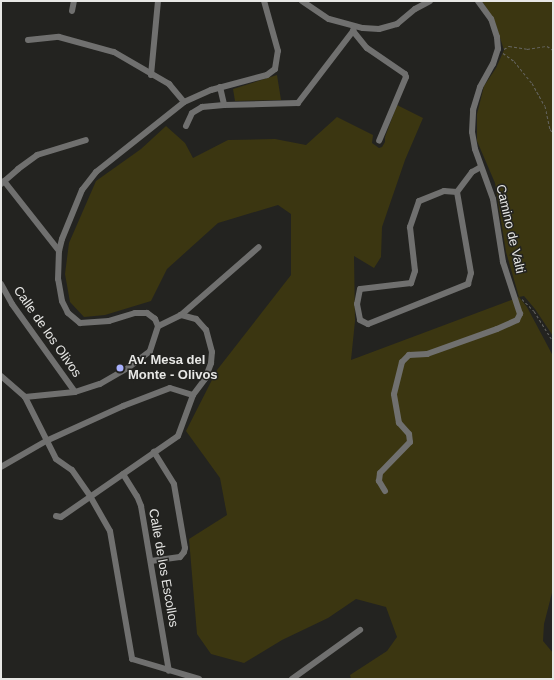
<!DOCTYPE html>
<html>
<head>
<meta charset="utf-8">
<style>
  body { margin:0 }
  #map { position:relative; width:554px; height:680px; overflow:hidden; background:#232320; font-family:Arial,sans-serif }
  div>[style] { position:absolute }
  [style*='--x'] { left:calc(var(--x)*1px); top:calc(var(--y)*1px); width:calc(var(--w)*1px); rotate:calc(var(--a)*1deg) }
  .green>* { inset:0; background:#3b3611 }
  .path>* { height:1px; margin-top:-0.5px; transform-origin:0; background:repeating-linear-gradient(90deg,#656562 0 3px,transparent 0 5px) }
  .minor>* { height:6px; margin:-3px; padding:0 3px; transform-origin:3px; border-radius:3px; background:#70706f }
  .dots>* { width:11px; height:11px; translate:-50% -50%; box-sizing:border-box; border:2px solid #232320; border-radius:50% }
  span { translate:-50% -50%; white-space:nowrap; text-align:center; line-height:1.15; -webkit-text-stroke:3px #232320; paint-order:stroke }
  .street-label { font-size:13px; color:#e7e7e5 }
  .poi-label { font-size:13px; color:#e7e7e5; font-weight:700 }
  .left { translate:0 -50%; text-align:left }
  .frame { position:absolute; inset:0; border:2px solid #e7e7e5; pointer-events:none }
</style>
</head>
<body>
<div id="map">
  <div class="green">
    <div style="clip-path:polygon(482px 1px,553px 1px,553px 336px,535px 309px,524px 296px,519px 297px,527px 307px,553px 356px,553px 589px,544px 624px,543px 641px,553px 653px,553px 679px,351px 679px,350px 675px,387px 651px,397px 637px,386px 607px,356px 599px,328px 618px,282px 640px,244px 663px,211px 654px,197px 634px,189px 539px,227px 515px,220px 478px,186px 431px,217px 370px,291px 275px,291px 214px,278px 205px,218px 223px,167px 269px,151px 301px,105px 315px,84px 317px,70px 302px,65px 274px,69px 243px,96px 181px,141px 149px,166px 126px,185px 143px,193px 158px,228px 140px,275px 139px,306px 145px,337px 117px,373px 135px,372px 143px,379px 148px,382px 147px,385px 142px,385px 137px,397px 105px,423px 118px,405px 160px,382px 227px,381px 257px,374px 268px,354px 256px,355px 321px,351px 360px,519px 297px,506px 252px,495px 183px,477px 141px,477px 114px,484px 86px,496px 68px,504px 50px,495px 22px)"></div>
    <div style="clip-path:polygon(277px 75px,281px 100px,235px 101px,233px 89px)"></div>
  </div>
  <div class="path">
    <div style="--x:504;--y:49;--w:6;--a:-31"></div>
    <div style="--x:509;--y:46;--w:18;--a:9"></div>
    <div style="--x:527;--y:49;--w:20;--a:-9"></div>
    <div style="--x:547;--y:46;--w:7;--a:34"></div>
    <div style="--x:503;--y:53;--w:14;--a:36"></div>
    <div style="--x:514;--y:61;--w:28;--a:51"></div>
    <div style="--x:532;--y:83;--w:26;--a:61"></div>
    <div style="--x:545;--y:106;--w:24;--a:78"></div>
    <div style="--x:550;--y:129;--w:5;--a:53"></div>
    <div style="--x:522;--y:299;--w:17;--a:45"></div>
    <div style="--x:534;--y:311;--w:36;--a:58"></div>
  </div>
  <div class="minor">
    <div style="--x:302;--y:1;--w:32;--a:34"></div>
    <div style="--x:329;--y:19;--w:35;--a:15"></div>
    <div style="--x:363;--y:28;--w:16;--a:4"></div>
    <div style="--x:379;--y:29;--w:19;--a:-16"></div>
    <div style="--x:397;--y:24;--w:23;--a:-40"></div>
    <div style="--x:415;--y:9;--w:17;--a:-28"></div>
    <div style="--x:72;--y:11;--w:10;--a:-79"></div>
    <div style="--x:353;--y:31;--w:22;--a:51"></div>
    <div style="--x:367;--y:48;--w:46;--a:34.4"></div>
    <div style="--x:405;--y:74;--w:3;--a:72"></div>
    <div style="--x:406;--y:77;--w:69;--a:112.9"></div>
    <div style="--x:28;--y:40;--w:31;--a:-6"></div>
    <div style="--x:59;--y:37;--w:57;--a:15.3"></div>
    <div style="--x:114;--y:52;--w:64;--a:30.2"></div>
    <div style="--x:169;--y:84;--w:23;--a:50"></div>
    <div style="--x:151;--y:75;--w:74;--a:-84.6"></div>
    <div style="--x:220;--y:87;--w:18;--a:77"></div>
    <div style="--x:224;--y:105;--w:74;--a:-1.5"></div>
    <div style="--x:298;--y:103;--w:91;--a:-52.6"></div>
    <div style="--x:353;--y:31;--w:4;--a:-76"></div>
    <div style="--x:186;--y:126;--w:14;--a:-65"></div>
    <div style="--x:192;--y:113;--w:12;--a:-31"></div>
    <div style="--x:202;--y:107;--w:22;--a:-5"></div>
    <div style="--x:4;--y:181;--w:89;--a:51.8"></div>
    <div style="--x:1;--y:184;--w:23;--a:-41"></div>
    <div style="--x:18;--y:169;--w:24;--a:-36"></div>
    <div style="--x:37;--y:155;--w:51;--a:-17"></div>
    <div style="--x:457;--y:192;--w:13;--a:-176"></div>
    <div style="--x:444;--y:191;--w:27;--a:158"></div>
    <div style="--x:419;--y:201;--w:28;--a:109"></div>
    <div style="--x:410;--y:227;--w:44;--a:83.5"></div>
    <div style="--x:415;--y:271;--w:13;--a:108"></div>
    <div style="--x:411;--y:283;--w:51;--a:173.3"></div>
    <div style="--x:360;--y:289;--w:15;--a:101"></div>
    <div style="--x:357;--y:304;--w:16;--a:79"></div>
    <div style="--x:360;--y:320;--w:9;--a:27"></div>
    <div style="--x:368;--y:324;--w:108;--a:-21.8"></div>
    <div style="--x:468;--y:284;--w:11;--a:-75"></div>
    <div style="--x:471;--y:273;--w:82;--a:-99.8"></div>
    <div style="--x:457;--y:192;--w:25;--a:-53"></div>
    <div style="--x:472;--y:172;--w:10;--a:-29"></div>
    <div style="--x:1;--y:284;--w:23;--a:61"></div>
    <div style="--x:12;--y:304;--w:108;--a:54.4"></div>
    <div style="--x:181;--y:315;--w:103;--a:-41.1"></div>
    <div style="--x:1;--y:376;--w:32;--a:41"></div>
    <div style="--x:25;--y:397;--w:69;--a:63.4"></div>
    <div style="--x:56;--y:459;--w:19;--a:35"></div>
    <div style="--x:72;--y:470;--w:32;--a:55"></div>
    <div style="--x:90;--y:496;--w:40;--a:60.3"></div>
    <div style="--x:110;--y:531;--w:130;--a:80.2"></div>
    <div style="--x:132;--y:659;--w:70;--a:16.6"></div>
    <div style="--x:25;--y:397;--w:50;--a:-5.7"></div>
    <div style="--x:75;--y:392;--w:26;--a:-18"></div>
    <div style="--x:100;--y:384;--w:34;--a:-30"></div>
    <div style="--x:129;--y:367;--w:26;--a:-37"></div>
    <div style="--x:150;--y:351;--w:26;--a:-72"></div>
    <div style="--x:158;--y:326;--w:8;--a:-113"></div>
    <div style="--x:155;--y:319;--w:10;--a:-143"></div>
    <div style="--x:147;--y:313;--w:12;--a:180"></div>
    <div style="--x:135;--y:313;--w:27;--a:163"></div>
    <div style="--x:109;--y:321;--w:29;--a:176"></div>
    <div style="--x:80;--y:323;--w:16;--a:-140"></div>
    <div style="--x:68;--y:313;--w:13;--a:-117"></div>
    <div style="--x:62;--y:301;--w:22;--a:-100"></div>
    <div style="--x:58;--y:279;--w:28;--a:-88"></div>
    <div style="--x:59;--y:251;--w:12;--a:-76"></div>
    <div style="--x:62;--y:239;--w:53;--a:-67.8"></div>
    <div style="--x:82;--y:190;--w:23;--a:-52"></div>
    <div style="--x:96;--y:172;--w:112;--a:-38.5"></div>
    <div style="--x:184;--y:102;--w:30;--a:-24"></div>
    <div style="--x:211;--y:90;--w:58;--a:-15"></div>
    <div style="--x:267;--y:75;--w:10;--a:-37"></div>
    <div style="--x:275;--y:69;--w:18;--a:-81"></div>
    <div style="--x:278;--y:51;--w:52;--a:-105.6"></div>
    <div style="--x:1;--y:467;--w:52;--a:-30"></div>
    <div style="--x:46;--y:441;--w:85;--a:-24.4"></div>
    <div style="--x:123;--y:406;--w:50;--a:-21"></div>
    <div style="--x:170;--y:388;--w:24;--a:17"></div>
    <div style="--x:123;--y:474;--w:26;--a:58"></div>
    <div style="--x:137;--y:496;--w:11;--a:68"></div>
    <div style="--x:141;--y:506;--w:167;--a:80.4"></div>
    <div style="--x:385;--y:491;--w:12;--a:-121"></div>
    <div style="--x:379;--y:481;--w:8;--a:-83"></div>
    <div style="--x:380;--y:473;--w:43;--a:-45.9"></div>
    <div style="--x:410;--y:442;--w:8;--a:-97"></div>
    <div style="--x:409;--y:434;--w:15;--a:-132"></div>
    <div style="--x:399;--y:423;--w:29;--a:-100"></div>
    <div style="--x:394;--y:394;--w:33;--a:-76"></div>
    <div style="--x:402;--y:362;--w:10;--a:-45"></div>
    <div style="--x:409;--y:355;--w:18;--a:-3"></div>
    <div style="--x:427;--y:354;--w:74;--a:-19.7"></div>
    <div style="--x:497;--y:329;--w:22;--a:-24"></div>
    <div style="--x:517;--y:320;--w:7;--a:-63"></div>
    <div style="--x:520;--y:314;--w:55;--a:-108.1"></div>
    <div style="--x:503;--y:262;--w:64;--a:-99"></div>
    <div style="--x:493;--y:199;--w:53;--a:-109.8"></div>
    <div style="--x:475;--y:149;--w:17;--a:-100"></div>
    <div style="--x:472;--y:132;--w:22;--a:-87"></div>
    <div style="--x:473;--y:110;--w:24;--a:-73"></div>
    <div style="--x:480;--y:87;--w:26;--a:-61"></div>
    <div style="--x:493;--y:64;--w:16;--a:-72"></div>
    <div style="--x:498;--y:49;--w:12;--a:-95"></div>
    <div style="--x:497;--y:37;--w:19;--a:-108"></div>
    <div style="--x:491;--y:19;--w:22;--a:-126"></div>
    <div style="--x:56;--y:516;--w:5;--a:11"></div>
    <div style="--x:61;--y:517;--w:142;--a:-34.7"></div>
    <div style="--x:178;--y:436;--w:44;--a:-69.9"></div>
    <div style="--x:193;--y:395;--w:20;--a:-53"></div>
    <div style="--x:205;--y:379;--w:17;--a:-69"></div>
    <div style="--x:211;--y:363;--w:11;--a:-85"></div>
    <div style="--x:212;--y:352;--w:23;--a:-105"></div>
    <div style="--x:206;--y:330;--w:15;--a:-132"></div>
    <div style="--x:196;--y:319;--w:16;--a:-165"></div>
    <div style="--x:181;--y:315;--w:25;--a:154"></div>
    <div style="--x:151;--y:561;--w:29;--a:-8"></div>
    <div style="--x:180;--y:557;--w:6;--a:-51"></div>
    <div style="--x:184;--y:552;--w:4;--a:-76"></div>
    <div style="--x:185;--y:548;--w:65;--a:-99.8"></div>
    <div style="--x:174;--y:484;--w:38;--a:-122"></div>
    <div style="--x:292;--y:679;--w:84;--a:-35.8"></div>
  </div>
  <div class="dots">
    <div style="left:120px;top:368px;background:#a8b0fc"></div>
  </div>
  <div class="street-label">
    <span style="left:510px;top:229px;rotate:77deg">Camino de Valti</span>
    <span style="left:47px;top:332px;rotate:55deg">Calle de los Olivos</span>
    <span style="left:163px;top:568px;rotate:80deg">Calle de los Escollos</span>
  </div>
  <div class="poi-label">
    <span class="left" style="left:128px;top:368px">Av. Mesa del<br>Monte - Olivos</span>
  </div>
  <div class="frame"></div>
</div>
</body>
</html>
